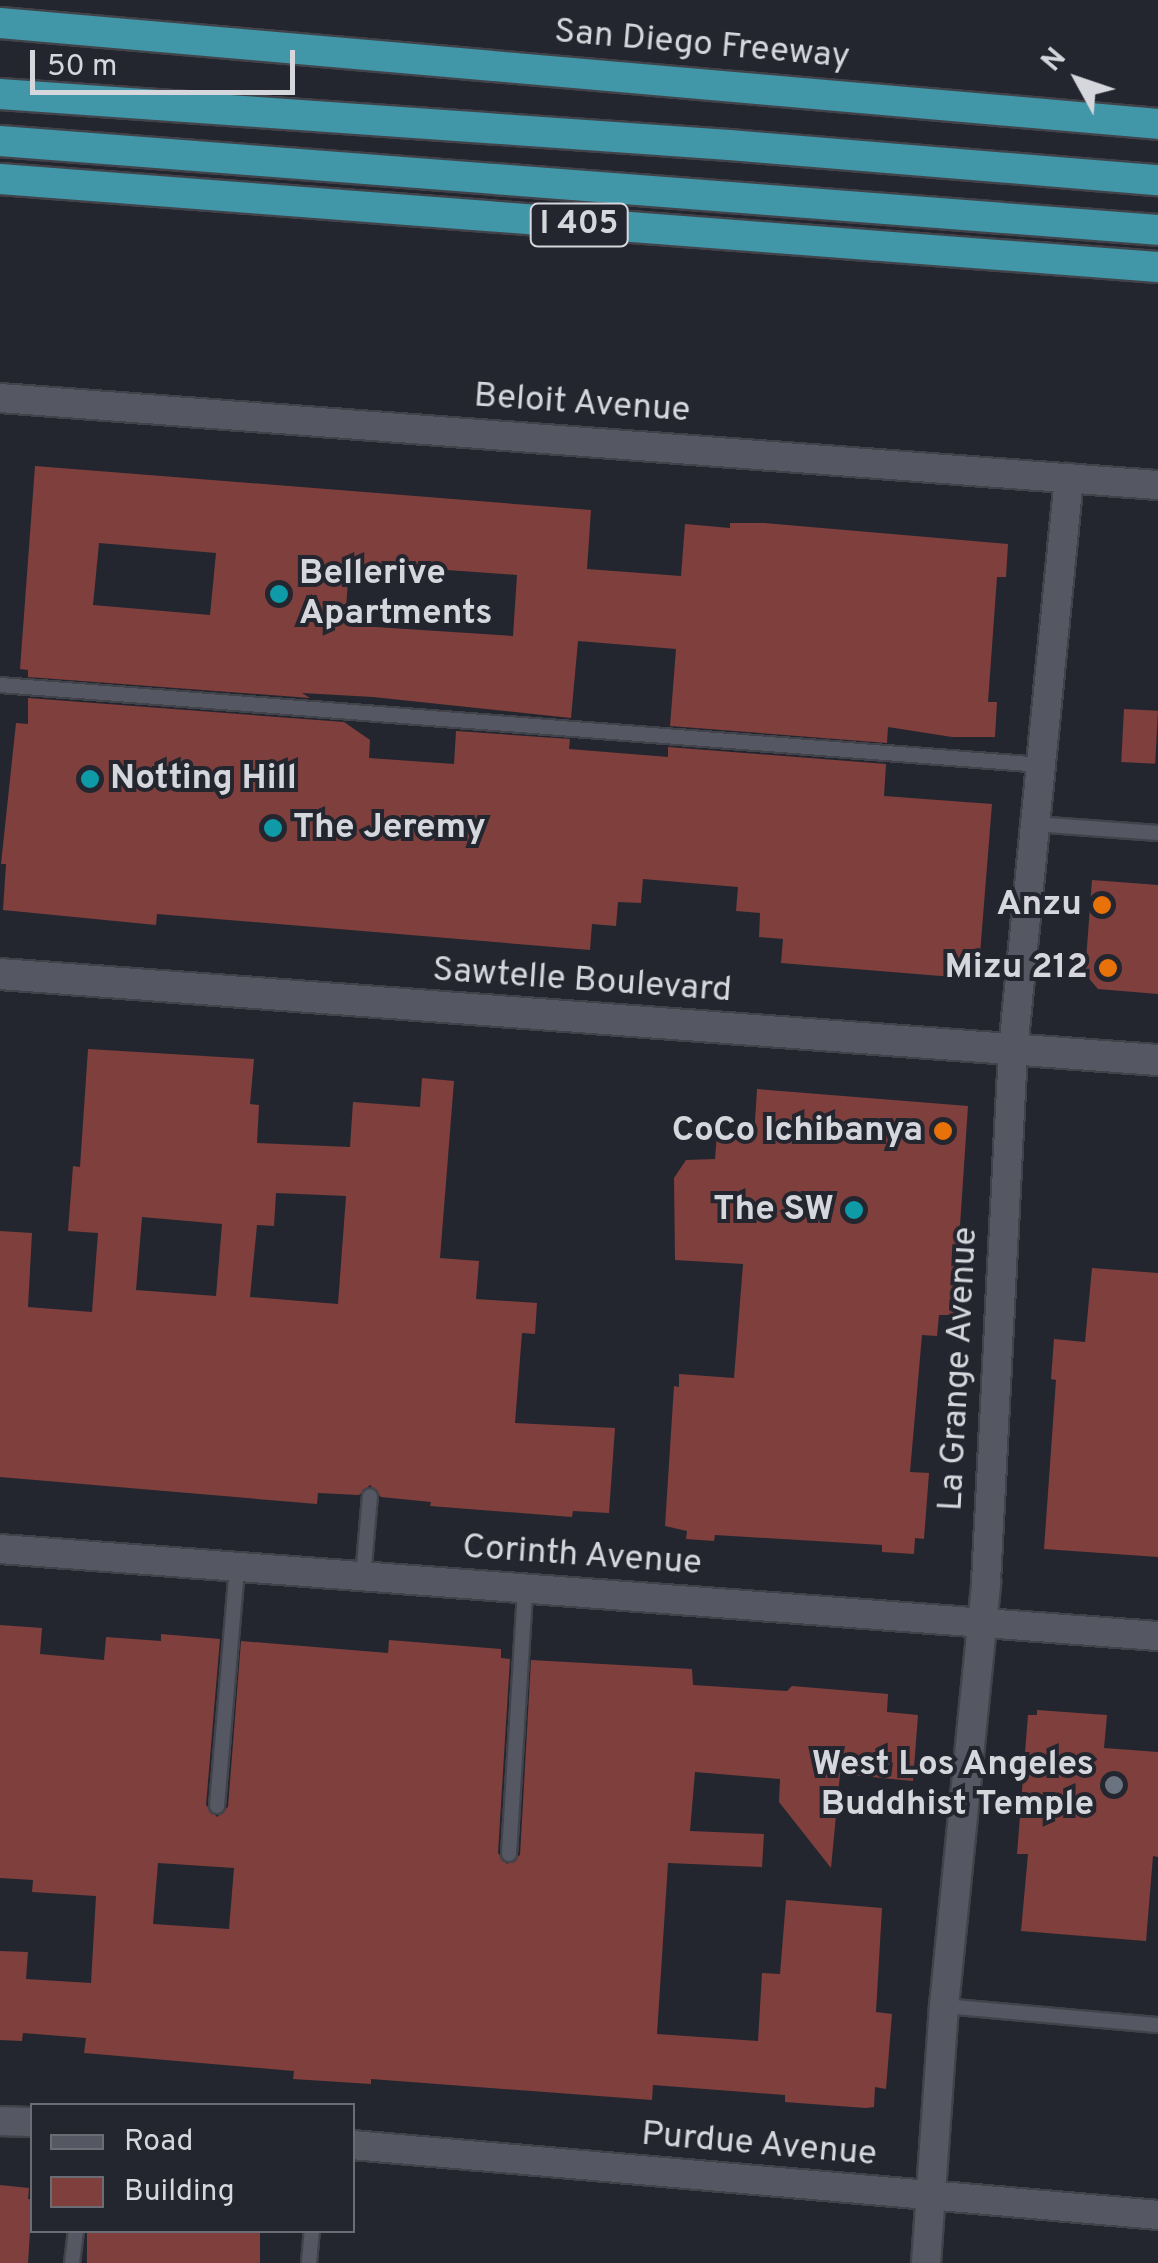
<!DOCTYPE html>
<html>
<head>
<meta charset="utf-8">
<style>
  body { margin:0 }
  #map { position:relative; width:1158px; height:2263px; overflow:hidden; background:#24262f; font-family:Overpass,sans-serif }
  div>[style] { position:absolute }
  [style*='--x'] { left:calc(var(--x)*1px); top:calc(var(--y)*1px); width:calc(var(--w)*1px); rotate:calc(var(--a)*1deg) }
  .building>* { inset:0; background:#7f3f3d; transform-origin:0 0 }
  .roads { filter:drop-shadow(2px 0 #42434a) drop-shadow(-2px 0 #42434a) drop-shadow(0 2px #42434a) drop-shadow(0 -2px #42434a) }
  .service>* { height:14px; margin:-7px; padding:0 7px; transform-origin:7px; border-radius:7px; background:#555762 }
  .minor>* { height:28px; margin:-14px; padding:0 14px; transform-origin:14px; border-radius:14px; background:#555762 }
  .tertiary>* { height:30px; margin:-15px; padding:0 15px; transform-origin:15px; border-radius:15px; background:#555762 }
  .motorway>* { height:30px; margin:-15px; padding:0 15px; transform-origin:15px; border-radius:15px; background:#4196a7 }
  .dots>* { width:28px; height:28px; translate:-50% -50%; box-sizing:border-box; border:5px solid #24262f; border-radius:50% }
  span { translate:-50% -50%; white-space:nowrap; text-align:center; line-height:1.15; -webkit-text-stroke:8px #24262f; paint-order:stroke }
  .shield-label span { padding:2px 8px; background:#24262f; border:2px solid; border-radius:8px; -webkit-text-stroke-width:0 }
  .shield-label { font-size:32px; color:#d6d7dd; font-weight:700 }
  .street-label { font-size:35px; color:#d6d7dd }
  .poi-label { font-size:35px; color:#d6d7dd; font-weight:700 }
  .left { translate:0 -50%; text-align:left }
  .right { translate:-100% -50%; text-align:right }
  .legend { position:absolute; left:30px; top:2103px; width:325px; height:130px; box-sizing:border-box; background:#24262f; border:2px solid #6b6d75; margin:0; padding:12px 18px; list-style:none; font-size:30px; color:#d6d7dd }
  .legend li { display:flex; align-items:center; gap:20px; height:50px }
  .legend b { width:50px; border:2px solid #6b6d75 }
  .north { position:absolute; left:1028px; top:30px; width:100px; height:100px; -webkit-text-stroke:8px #24262f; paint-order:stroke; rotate:310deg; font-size:28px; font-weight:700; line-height:40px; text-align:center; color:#d6d7dd }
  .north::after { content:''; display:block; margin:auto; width:35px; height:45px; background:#d6d7dd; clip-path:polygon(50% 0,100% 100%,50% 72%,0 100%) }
  .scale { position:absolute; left:30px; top:50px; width:265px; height:45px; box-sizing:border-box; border:5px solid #d6d7dd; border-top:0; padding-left:12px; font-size:30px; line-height:35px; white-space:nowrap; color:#d6d7dd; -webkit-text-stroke:8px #24262f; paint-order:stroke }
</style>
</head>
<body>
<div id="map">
  <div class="building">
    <div style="clip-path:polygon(evenodd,35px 466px,591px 510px,587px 569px,681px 576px,685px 524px,730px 528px,730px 523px,764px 523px,1008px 544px,1006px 577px,997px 577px,988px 702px,997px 702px,995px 737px,952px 737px,888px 727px,887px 743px,670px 726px,676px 649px,578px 641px,571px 718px,373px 697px,302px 693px,310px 698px,28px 677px,28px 670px,20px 669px,35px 466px,99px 543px,216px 553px,210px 615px,93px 605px,99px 543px,35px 466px,349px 563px,517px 575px,513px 636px,345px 625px,349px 563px)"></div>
    <div style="clip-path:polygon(28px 698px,344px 722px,370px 740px,369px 758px,454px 764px,456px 731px,570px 739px,569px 749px,668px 757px,668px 747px,886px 764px,884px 796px,992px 804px,978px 979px,781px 963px,783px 939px,759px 937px,760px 913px,736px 911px,738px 887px,643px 879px,641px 903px,618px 902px,616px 926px,592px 924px,590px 950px,157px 914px,156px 925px,3px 910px,6px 864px,1px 864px,16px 723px,28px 724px)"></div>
    <div style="left:1124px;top:709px;width:34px;height:53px;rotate:3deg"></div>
    <div style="clip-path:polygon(1092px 880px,1158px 885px,1158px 994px,1098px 989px,1085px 974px)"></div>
    <div style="clip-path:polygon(evenodd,88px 1049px,254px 1059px,250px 1104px,259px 1105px,257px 1143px,350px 1147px,353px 1102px,420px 1107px,422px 1078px,454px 1081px,440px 1258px,479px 1261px,476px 1299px,537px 1303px,535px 1334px,522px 1333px,515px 1423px,615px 1428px,609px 1513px,573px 1511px,572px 1517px,430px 1506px,431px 1502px,381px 1497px,370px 1485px,359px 1495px,318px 1493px,317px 1504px,0 1477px,0 1231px,32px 1233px,28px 1307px,92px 1312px,98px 1233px,68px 1231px,73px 1166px,80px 1167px,88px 1049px,276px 1193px,346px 1196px,338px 1304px,250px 1297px,257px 1225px,274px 1226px,276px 1193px,88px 1049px,142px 1217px,222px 1224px,216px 1296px,136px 1290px,142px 1217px)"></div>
    <div style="clip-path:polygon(757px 1089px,968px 1106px,954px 1315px,939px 1315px,937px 1336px,922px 1335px,910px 1472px,929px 1473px,924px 1539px,915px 1538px,914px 1554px,882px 1552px,882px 1545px,715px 1535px,714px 1541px,686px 1539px,687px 1531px,665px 1526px,674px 1386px,679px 1387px,679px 1374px,734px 1378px,743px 1264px,675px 1260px,674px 1178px,686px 1160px,715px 1159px,717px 1134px,754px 1137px)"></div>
    <div style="clip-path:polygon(1092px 1268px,1158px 1273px,1158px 1557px,1044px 1549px,1056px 1380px,1051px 1379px,1054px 1339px,1085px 1342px)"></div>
    <div style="clip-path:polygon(evenodd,0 1625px,42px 1628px,40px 1654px,104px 1660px,106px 1637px,161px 1641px,161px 1634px,220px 1639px,206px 1805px,217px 1817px,228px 1807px,241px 1641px,388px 1653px,389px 1640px,501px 1649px,501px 1658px,510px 1659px,498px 1853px,507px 1864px,520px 1855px,531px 1660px,692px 1669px,693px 1685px,787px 1691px,792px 1686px,888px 1694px,887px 1712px,918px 1715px,913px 1781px,840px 1774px,831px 1868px,779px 1802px,780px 1779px,695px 1772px,690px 1831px,764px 1834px,762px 1867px,668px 1863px,657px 2034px,758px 2041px,762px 1973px,780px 1974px,786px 1900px,882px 1908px,876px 2012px,892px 2014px,886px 2089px,875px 2087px,874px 2107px,866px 2108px,785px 2102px,785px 2095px,653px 2085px,652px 2100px,371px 2079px,371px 2084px,293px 2079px,294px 2071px,84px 2053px,86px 2038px,23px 2033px,22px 2041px,0 2040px,0 1951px,28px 1952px,26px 1979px,91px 1983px,96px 1896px,32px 1892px,33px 1880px,0 1878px,0 1625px,158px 1863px,234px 1868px,229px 1929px,153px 1924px,158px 1863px)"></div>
    <div style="clip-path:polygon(1037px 1710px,1107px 1715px,1104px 1748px,1158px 1752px,1158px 1857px,1153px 1856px,1146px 1941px,1021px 1931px,1028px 1854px,1017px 1854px,1028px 1715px,1037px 1715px)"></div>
    <div style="clip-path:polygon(0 2185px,29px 2188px,28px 2199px,32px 2199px,28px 2263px,0 2263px)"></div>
    <div style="left:87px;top:2230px;width:173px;height:33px"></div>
  </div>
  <div class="roads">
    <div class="service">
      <div style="--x:0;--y:685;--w:1044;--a:4.39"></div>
      <div style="--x:1035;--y:824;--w:123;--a:4.2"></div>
      <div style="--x:363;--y:1577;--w:81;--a:-85.1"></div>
      <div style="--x:217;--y:1806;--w:240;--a:-85.2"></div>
      <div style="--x:509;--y:1854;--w:265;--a:-86.5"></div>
      <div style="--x:944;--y:2006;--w:215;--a:5.1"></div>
      <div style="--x:72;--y:2263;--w:33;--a:-83"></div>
      <div style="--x:309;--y:2263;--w:33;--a:-85"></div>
    </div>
    <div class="minor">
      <div style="--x:0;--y:398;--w:1161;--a:4.3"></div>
      <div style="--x:0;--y:1549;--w:1161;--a:4.3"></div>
      <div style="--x:0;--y:2121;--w:32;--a:2"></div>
      <div style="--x:352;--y:2145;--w:809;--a:4.96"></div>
      <div style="--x:926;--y:2263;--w:258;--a:-86"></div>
      <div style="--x:944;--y:2006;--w:426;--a:-84.3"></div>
      <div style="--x:986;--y:1582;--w:533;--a:-87.09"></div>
      <div style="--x:1013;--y:1050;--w:575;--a:-84.41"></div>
    </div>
    <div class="tertiary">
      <div style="--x:0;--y:974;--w:1161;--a:4.25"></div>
    </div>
    <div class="motorway">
      <div style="--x:0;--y:23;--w:1162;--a:4.98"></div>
      <div style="--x:0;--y:94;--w:731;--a:4"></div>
      <div style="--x:729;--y:145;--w:430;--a:4.7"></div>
      <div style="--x:0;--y:141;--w:1161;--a:4.39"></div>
      <div style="--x:0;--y:179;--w:1161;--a:4.35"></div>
    </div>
  </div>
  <div class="dots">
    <div style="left:279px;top:594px;background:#0f9aa8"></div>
    <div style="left:90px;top:779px;background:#0f9aa8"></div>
    <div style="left:273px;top:828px;background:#0f9aa8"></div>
    <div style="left:1102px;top:905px;background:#e8710a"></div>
    <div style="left:1108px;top:968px;background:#e8710a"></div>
    <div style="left:943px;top:1131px;background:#e8710a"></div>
    <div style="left:854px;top:1210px;background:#0f9aa8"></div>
    <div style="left:1114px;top:1785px;background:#6b7280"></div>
  </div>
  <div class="shield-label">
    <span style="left:579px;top:225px">I 405</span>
  </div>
  <div class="street-label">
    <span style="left:702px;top:45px;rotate:5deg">San Diego Freeway</span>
    <span style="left:582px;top:404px;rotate:4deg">Beloit Avenue</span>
    <span style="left:582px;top:981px;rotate:4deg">Sawtelle Boulevard</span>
    <span style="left:959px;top:1369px;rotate:-87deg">La Grange Avenue</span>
    <span style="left:582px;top:1556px;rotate:4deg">Corinth Avenue</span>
    <span style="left:759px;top:2145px;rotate:5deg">Purdue Avenue</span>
  </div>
  <div class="poi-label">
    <span class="left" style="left:299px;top:594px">Bellerive<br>Apartments</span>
    <span class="left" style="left:110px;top:779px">Notting Hill</span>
    <span class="left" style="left:293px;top:828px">The Jeremy</span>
    <span class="right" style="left:1082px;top:905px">Anzu</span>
    <span class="right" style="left:1088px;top:968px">Mizu 212</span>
    <span class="right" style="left:923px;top:1131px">CoCo Ichibanya</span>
    <span class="right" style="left:834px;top:1210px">The SW</span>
    <span class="right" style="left:1094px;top:1785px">West Los Angeles<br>Buddhist Temple</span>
  </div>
  <ul class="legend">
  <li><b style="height:12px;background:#555762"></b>Road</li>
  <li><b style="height:28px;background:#7f3f3d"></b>Building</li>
  </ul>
  <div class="north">N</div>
  <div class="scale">50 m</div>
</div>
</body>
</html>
